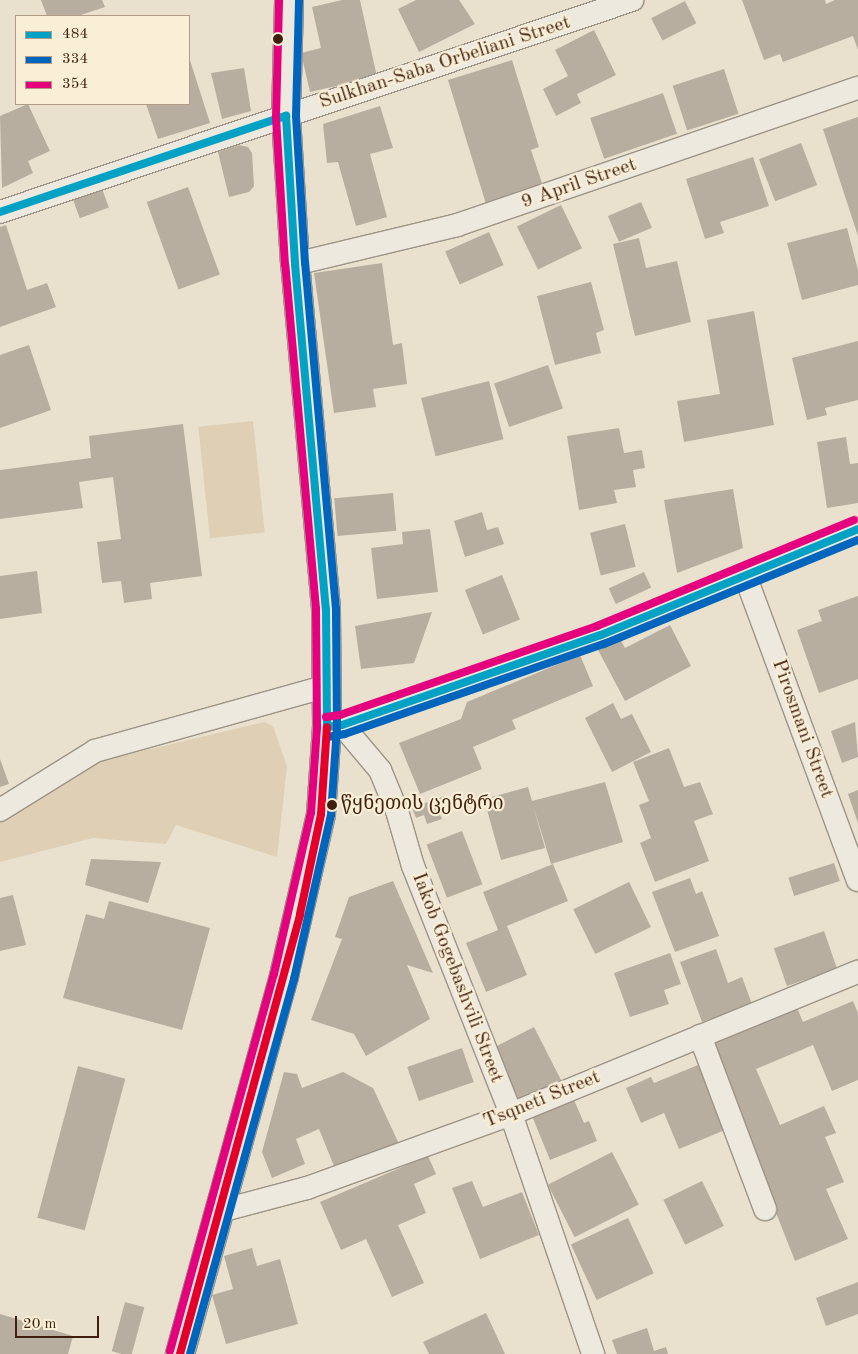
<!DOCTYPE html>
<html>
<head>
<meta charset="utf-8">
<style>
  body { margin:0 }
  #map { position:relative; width:858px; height:1354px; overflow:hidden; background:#e9e1cd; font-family:"Old Standard TT","Noto Serif Georgian",serif }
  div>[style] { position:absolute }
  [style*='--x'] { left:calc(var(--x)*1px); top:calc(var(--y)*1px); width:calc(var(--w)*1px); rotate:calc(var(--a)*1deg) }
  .green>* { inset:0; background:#dfd0b5; transform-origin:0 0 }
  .building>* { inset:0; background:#b7aea0; transform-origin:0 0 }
  .roads { filter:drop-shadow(1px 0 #9c9386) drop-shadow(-1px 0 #9c9386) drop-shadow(0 1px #9c9386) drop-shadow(0 -1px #9c9386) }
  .street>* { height:22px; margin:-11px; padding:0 11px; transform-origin:11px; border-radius:11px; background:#ede9de }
  .secondary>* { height:28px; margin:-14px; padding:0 14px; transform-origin:14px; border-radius:14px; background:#ede9de }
  .bus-1>* { height:8px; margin:-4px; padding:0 4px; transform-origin:4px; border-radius:4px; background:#03a2c4 }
  .bus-2>* { height:8px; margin:-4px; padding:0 4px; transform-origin:4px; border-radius:4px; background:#0065bd }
  .bus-3>* { height:8px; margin:-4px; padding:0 4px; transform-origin:4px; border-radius:4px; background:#e5007d }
  .bus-4>* { height:8px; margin:-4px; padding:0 4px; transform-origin:4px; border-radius:4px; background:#e4002b }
  .dots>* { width:14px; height:14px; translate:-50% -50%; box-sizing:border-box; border:2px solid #f9eed6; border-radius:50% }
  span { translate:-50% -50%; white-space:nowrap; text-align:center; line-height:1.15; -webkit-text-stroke:4.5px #f9eed6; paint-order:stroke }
  .bus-label { font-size:19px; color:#401f0e }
  .left { translate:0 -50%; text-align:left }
  .street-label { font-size:20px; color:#401f0e }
  .legend { position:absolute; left:15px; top:15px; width:175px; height:90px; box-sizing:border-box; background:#f9eed6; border:1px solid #af9b86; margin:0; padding:6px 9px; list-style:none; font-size:15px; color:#401f0e }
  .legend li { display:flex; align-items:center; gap:10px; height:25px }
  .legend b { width:25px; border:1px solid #af9b86 }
  .scale { position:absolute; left:15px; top:1316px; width:84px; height:22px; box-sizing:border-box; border:2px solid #401f0e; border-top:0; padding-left:6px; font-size:15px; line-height:18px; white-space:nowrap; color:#401f0e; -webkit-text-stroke:4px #f9eed6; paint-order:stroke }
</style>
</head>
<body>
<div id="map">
  <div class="green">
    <div style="left:253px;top:421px;width:112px;height:55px;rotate:84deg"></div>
    <div style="clip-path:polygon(264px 722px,273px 726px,287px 766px,277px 857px,176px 825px,166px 844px,93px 838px,0 862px,0 818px,100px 761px)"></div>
  </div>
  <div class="building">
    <div style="clip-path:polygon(41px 0,102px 0,105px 7px,78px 16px,47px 16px)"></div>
    <div style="clip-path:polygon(342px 0,360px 0,377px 77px,310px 92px,301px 53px,321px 48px,312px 7px)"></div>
    <div style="clip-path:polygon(416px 0,459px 0,475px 24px,419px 52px,398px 9px)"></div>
    <div style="clip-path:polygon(742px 0,825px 0,826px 4px,835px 0,858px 0,858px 50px,853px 36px,783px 62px,780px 54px,764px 60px)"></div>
    <div style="left:685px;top:1px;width:25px;height:38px;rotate:63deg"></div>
    <div style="clip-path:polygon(594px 30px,616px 75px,577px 94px,581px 103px,556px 116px,543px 89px,568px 76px,555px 50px)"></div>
    <div style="clip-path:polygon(189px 57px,210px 123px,158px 139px,146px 104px,189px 104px)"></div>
    <div style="clip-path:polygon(512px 60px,539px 147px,531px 150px,543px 186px,486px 204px,448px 80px)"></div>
    <div style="clip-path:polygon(244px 68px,251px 111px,222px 119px,211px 73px)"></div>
    <div style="left:724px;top:69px;width:47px;height:54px;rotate:72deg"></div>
    <div style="left:663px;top:93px;width:43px;height:77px;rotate:71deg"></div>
    <div style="clip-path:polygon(28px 104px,50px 151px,28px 161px,33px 173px,2px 188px,0 116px)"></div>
    <div style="clip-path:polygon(380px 106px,393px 148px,370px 154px,387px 217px,356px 226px,338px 162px,327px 163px,323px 124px)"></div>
    <div style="clip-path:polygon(858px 117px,858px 236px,823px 129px)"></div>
    <div style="left:801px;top:143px;width:45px;height:45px;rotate:69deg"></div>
    <div style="clip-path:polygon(239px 145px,248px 147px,252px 153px,254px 186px,249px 192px,229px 197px,218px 152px)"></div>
    <div style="clip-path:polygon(753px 157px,769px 206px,720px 222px,724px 233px,705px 239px,686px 179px)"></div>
    <div style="left:101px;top:186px;width:23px;height:31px;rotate:70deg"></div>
    <div style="left:188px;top:187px;width:93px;height:44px;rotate:70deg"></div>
    <div style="left:641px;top:202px;width:28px;height:36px;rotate:67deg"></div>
    <div style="left:561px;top:205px;width:48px;height:49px;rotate:64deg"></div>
    <div style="clip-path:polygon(6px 225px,27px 290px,47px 283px,56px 307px,0 327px,0 227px)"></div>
    <div style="clip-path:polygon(847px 228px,858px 270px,858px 285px,802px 300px,787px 243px)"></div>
    <div style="left:489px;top:232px;width:36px;height:48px;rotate:66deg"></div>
    <div style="clip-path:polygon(639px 238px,646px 268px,677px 261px,691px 322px,635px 336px,613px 244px)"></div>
    <div style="clip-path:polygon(382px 263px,393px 345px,402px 343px,407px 384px,373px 389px,376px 407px,334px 413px,314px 273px)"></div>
    <div style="clip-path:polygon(591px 282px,604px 330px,596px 333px,601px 353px,555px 365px,537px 296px)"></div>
    <div style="clip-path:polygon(754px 311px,774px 425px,684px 442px,677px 401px,720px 394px,707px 320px)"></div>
    <div style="clip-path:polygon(858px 341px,858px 400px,825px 408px,827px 415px,807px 420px,792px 358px)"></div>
    <div style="clip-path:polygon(29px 345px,51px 410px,0 428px,0 355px)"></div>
    <div style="left:548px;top:365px;width:46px;height:57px;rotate:71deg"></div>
    <div style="left:489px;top:381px;width:60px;height:70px;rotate:76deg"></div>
    <div style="clip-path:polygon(183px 424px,202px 576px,150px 583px,152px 599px,124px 603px,121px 581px,102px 583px,97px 542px,121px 539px,113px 477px,79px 482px,83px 508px,0 519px,0 470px,91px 458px,89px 436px)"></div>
    <div style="clip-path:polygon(619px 428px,624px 453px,642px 450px,645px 468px,633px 470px,636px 487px,614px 490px,617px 503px,579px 510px,567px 436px)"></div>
    <div style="clip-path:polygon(846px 437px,850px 464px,858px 463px,858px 503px,827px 508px,817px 442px)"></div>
    <div style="clip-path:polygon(733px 489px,743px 548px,677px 573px,664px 500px)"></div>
    <div style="left:393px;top:493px;width:38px;height:59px;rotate:85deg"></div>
    <div style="clip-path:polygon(482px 512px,487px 530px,498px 527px,504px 544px,465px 557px,454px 521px)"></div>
    <div style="left:625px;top:524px;width:44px;height:36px;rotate:76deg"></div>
    <div style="clip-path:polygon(430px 529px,438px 592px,377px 599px,371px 548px,403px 544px,402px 532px)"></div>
    <div style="clip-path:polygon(37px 571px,42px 613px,0 619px,0 576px)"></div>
    <div style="left:644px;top:572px;width:17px;height:39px;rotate:65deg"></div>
    <div style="left:502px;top:575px;width:48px;height:40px;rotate:68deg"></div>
    <div style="clip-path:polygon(858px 596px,858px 679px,819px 693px,797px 630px,822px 621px,818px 610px)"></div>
    <div style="clip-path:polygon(432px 612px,414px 663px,361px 669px,355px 626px)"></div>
    <div style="clip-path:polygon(670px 625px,691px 666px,625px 701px,597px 648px,619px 637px,625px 648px)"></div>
    <div style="clip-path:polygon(580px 655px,593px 686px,512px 720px,516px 729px,473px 747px,482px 769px,420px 794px,399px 743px,461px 719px,467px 702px)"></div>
    <div style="clip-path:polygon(613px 703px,621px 719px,632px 714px,651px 752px,612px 772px,585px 718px)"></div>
    <div style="clip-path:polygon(855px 722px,858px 757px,842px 763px,831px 731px)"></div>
    <div style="clip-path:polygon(669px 748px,684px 787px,700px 782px,713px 814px,694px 821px,709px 861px,655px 882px,640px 843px,651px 838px,639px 805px,649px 801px,633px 762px)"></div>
    <div style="clip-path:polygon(0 759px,9px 784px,0 787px)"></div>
    <div style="clip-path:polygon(605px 782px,623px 842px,551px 864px,533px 805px,545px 848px,501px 860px,484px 799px,528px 787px,532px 801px)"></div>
    <div style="clip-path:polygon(858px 790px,858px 823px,848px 794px)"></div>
    <div style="clip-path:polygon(444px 796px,448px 806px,438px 810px,442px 819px,427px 824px,424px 815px,416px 818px,412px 808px)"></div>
    <div style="left:462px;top:831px;width:57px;height:38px;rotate:69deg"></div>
    <div style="clip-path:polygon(91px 859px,161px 862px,148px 903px,85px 885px)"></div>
    <div style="left:834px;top:863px;width:19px;height:48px;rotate:72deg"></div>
    <div style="clip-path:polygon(553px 864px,568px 901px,507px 926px,527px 975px,486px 992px,466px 943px,498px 930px,483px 892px)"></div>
    <div style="clip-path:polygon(690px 878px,696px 894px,702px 891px,719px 936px,675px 952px,652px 892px)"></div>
    <div style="clip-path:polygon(393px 881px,433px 973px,407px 965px,430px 1019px,366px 1056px,354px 1034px,311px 1020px,342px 939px,335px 937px,349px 897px)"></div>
    <div style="left:629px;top:882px;width:50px;height:62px;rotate:64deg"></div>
    <div style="clip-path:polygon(13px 895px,26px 945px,0 951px,0 898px)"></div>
    <div style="clip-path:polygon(109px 901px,210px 928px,182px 1030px,63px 998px,86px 914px,104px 919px)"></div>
    <div style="left:824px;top:931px;width:40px;height:53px;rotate:71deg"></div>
    <div style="clip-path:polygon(716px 949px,728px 983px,742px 977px,752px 1004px,702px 1022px,680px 962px)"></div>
    <div style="clip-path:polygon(670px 953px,681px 984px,664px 990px,669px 1004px,630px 1017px,614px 973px)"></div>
    <div style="clip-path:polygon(853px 1001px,858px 1013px,858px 1080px,832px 1091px,813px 1045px,756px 1069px,780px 1125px,824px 1106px,836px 1133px,825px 1137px,844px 1182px,826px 1189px,848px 1239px,795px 1261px,710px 1045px,797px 1008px,803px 1022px)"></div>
    <div style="left:534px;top:1027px;width:64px;height:46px;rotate:63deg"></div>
    <div style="left:462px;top:1048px;width:36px;height:58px;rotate:71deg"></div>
    <div style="clip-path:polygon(698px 1065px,725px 1130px,679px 1149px,664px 1113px,641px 1123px,626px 1088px,651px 1077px,654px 1083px)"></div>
    <div style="left:78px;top:1066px;width:49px;height:157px;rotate:15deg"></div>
    <div style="clip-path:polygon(284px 1072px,297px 1074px,302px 1088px,343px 1072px,373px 1088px,400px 1146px,336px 1171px,319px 1129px,296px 1139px,305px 1164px,272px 1178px,262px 1152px)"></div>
    <div style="clip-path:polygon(574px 1100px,584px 1123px,589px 1121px,597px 1141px,550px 1160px,532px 1116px)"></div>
    <div style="left:612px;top:1152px;width:59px;height:72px;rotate:63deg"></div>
    <div style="clip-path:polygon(428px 1156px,436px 1174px,414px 1184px,426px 1213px,398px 1225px,424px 1283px,392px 1297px,366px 1239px,341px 1250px,320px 1202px)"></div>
    <div style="clip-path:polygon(472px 1181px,483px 1207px,522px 1192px,539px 1235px,480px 1259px,452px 1188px)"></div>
    <div style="left:702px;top:1181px;width:50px;height:43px;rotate:64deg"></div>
    <div style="left:628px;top:1218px;width:61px;height:63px;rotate:65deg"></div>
    <div style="clip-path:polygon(252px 1248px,257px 1266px,280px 1259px,298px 1324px,226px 1344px,212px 1295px,233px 1289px,224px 1256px)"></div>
    <div style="clip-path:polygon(858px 1282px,858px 1314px,826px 1326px,816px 1298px)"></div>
    <div style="left:125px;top:1302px;width:20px;height:51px;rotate:15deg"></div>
    <div style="clip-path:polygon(486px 1313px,505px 1354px,429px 1354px,423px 1342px)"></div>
    <div style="clip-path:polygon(0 1314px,73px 1336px,68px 1354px,0 1354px)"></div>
    <div style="clip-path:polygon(647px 1328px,654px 1351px,666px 1347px,668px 1354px,617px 1354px,612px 1340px)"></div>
  </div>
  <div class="roads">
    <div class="street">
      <div style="--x:0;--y:212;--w:667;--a:-18.54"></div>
      <div style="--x:295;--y:264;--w:167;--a:-13.5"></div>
      <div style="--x:457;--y:225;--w:424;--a:-18.9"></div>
      <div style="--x:746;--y:578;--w:322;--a:69.7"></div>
      <div style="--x:342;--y:725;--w:59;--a:49.8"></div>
      <div style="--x:380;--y:770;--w:44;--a:67.5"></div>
      <div style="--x:397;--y:811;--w:57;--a:73.8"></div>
      <div style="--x:413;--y:866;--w:267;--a:68.4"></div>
      <div style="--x:511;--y:1114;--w:254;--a:71.1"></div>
      <div style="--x:328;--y:727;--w:14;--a:-8"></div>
      <div style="--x:342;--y:725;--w:274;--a:-19.2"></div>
      <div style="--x:601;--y:635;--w:278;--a:-22.4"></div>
      <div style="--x:0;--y:810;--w:112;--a:-31.8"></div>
      <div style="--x:95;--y:751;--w:242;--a:-15.6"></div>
      <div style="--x:700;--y:1036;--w:185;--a:69.4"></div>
      <div style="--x:220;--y:1211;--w:90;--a:-14.8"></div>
      <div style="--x:307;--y:1188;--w:217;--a:-19.9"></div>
      <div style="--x:511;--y:1114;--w:375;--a:-22.3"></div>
    </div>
    <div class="secondary">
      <div style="--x:180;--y:1354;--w:392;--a:-74.6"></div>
      <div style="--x:284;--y:976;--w:166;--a:-77.1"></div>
      <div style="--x:321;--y:814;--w:87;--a:-86.1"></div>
      <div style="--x:327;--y:727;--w:118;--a:-90.5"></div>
      <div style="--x:326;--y:609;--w:346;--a:-95.1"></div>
      <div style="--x:295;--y:264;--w:148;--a:-93.5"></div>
      <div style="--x:286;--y:116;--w:116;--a:-88.5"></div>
    </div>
  </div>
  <div class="bus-1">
    <div style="--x:286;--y:116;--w:148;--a:86.5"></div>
    <div style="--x:295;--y:264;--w:346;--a:84.9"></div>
    <div style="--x:326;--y:609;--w:118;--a:89.5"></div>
    <div style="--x:0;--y:212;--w:302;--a:-18.6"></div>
    <div style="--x:327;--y:727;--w:15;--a:-8"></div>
    <div style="--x:342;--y:725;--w:274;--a:-19.2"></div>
    <div style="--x:601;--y:635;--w:278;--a:-22.4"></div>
  </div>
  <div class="bus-2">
    <div style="--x:328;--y:737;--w:17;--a:-10"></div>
    <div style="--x:345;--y:734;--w:274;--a:-19.2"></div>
    <div style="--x:604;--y:644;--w:274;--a:-22.3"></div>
    <div style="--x:190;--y:1354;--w:389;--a:-74.5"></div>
    <div style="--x:294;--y:979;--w:168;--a:-77.3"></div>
    <div style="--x:331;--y:815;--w:88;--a:-86.1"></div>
    <div style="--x:337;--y:727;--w:118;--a:-90.5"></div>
    <div style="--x:336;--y:609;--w:347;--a:-95.1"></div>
    <div style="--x:305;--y:263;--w:147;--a:-93.5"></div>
    <div style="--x:296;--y:116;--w:116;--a:-88.5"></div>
  </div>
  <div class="bus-3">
    <div style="--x:326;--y:717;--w:14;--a:-8"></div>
    <div style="--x:340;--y:715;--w:272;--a:-19.1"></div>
    <div style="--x:597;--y:626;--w:278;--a:-22.4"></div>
    <div style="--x:170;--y:1351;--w:391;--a:-74.6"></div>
    <div style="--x:274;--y:974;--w:165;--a:-77.1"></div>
    <div style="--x:311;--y:813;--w:86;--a:-86"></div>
    <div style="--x:317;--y:727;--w:118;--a:-90.5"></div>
    <div style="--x:316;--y:609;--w:345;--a:-95.1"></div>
    <div style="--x:285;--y:265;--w:148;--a:-93.5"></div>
    <div style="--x:276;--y:117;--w:117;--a:-88.5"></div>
  </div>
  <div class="bus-4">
    <div style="--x:180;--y:1354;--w:456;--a:-74.7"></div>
    <div style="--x:300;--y:914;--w:102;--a:-78.1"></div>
    <div style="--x:321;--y:814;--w:87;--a:-86.1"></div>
  </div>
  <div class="dots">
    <div style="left:278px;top:39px;background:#401f0e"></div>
    <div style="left:332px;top:805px;background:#401f0e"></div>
  </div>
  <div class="bus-label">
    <span class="left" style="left:341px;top:805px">წყნეთის ცენტრი</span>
  </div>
  <div class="street-label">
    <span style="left:445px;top:63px;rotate:-18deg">Sulkhan-Saba Orbeliani Street</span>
    <span style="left:579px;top:184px;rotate:-19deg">9 April Street</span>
    <span style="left:802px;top:729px;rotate:70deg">Pirosmani Street</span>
    <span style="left:457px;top:978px;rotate:69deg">Iakob Gogebashvili Street</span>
    <span style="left:542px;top:1100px;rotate:-22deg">Tsqneti Street</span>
  </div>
  <ul class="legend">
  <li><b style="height:6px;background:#03a2c4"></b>484</li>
  <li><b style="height:6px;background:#0065bd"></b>334</li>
  <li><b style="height:6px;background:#e5007d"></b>354</li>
  </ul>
  <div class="scale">20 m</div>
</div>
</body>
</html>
